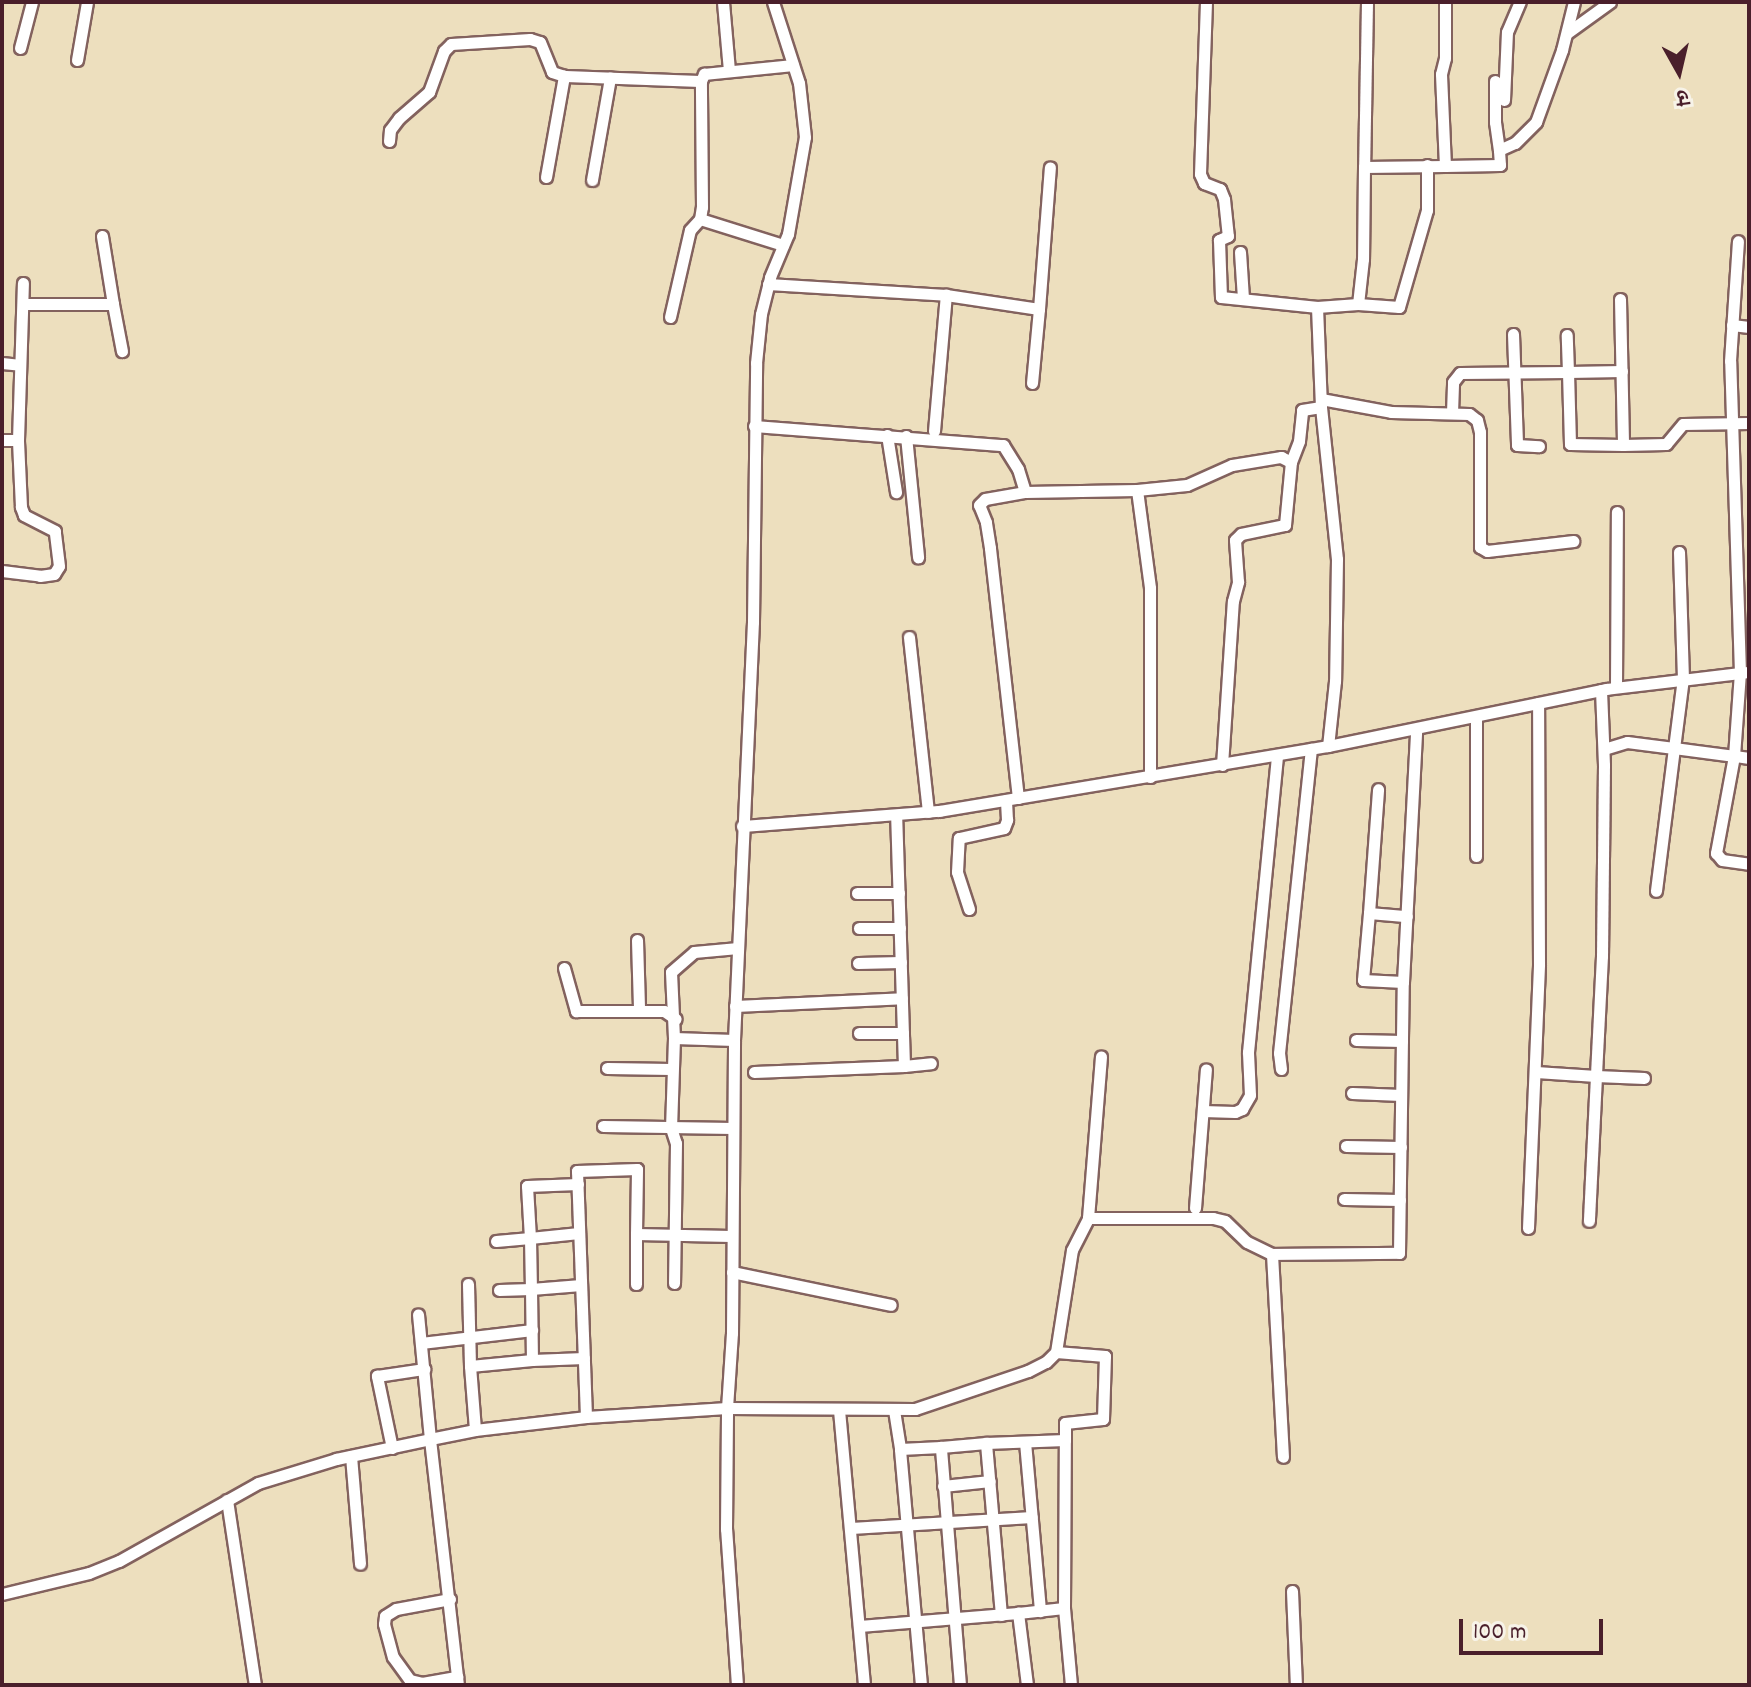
<!DOCTYPE html>
<html>
<head>
<meta charset="utf-8">
<style>
  body { margin:0 }
  #map { position:relative; width:1751px; height:1687px; overflow:hidden; background:#eddfbe; font-family:Dekko,"Playpen Sans Deva",sans-serif }
  div>[style] { position:absolute }
  [style*='--x'] { left:calc(var(--x)*1px); top:calc(var(--y)*1px); width:calc(var(--w)*1px); rotate:calc(var(--a)*1deg) }
  .roads { filter:drop-shadow(2px 0 #83625e) drop-shadow(-2px 0 #83625e) drop-shadow(0 2px #83625e) drop-shadow(0 -2px #83625e) }
  .street>* { height:11px; margin:-5.5px; padding:0 5.5px; transform-origin:5.5px; border-radius:5.5px; background:#fff }
  span { translate:-50% -50%; white-space:nowrap; text-align:center; line-height:1.15; -webkit-text-stroke:7px #f7f3e8; paint-order:stroke }
  .frame { position:absolute; inset:0; border:4px solid #4a1f2b; pointer-events:none }
  .north { position:absolute; left:1639px; top:32px; width:80px; height:80px; -webkit-text-stroke:6px #f7f3e8; paint-order:stroke; rotate:172deg; font-size:22px; font-weight:700; line-height:32px; text-align:center; color:#4a1f2b }
  .north::after { content:''; display:block; margin:auto; width:28px; height:36px; background:#4a1f2b; clip-path:polygon(50% 0,100% 100%,50% 72%,0 100%) }
  .scale { position:absolute; left:1459px; top:1619px; width:144px; height:36px; box-sizing:border-box; border:4px solid #4a1f2b; border-top:0; padding-left:10px; font-size:24px; line-height:28px; white-space:nowrap; color:#4a1f2b; -webkit-text-stroke:6px #f7f3e8; paint-order:stroke }
</style>
</head>
<body>
<div id="map">
  <div class="roads">
    <div class="street">
      <div style="--x:723;--y:2;--w:69;--a:85"></div>
      <div style="--x:1206;--y:2;--w:172;--a:92"></div>
      <div style="--x:1200;--y:174;--w:10;--a:66"></div>
      <div style="--x:1204;--y:183;--w:17;--a:21"></div>
      <div style="--x:1220;--y:189;--w:11;--a:68"></div>
      <div style="--x:1224;--y:199;--w:37;--a:84"></div>
      <div style="--x:1228;--y:236;--w:10;--a:156"></div>
      <div style="--x:1219;--y:240;--w:57;--a:88"></div>
      <div style="--x:1221;--y:297;--w:97;--a:5.9"></div>
      <div style="--x:1317;--y:307;--w:100;--a:87.7"></div>
      <div style="--x:1321;--y:407;--w:153;--a:84"></div>
      <div style="--x:1337;--y:559;--w:122;--a:90.9"></div>
      <div style="--x:1335;--y:681;--w:65;--a:96.1"></div>
      <div style="--x:1367;--y:2;--w:165;--a:91"></div>
      <div style="--x:1364;--y:167;--w:81;--a:-0.7"></div>
      <div style="--x:1445;--y:166;--w:92;--a:-92.5"></div>
      <div style="--x:1441;--y:74;--w:16;--a:-76"></div>
      <div style="--x:1445;--y:58;--w:56;--a:-90"></div>
      <div style="--x:1567;--y:33;--w:53;--a:-35.8"></div>
      <div style="--x:20;--y:48;--w:48;--a:-75.4"></div>
      <div style="--x:77;--y:60;--w:59;--a:-80.2"></div>
      <div style="--x:1495;--y:81;--w:41;--a:90"></div>
      <div style="--x:1495;--y:122;--w:28;--a:82"></div>
      <div style="--x:1504;--y:100;--w:68;--a:-87.5"></div>
      <div style="--x:1507;--y:32;--w:33;--a:-67"></div>
      <div style="--x:389;--y:141;--w:11;--a:-85"></div>
      <div style="--x:390;--y:130;--w:15;--a:-53"></div>
      <div style="--x:399;--y:118;--w:40;--a:-41"></div>
      <div style="--x:429;--y:92;--w:44;--a:-69.9"></div>
      <div style="--x:444;--y:51;--w:10;--a:-45"></div>
      <div style="--x:451;--y:44;--w:79;--a:-3.6"></div>
      <div style="--x:530;--y:39;--w:10;--a:17"></div>
      <div style="--x:540;--y:42;--w:32;--a:68"></div>
      <div style="--x:552;--y:72;--w:13;--a:18"></div>
      <div style="--x:1445;--y:166;--w:55;--a:-1"></div>
      <div style="--x:1500;--y:165;--w:15;--a:-94"></div>
      <div style="--x:1499;--y:150;--w:17;--a:-24"></div>
      <div style="--x:1515;--y:143;--w:30;--a:-45"></div>
      <div style="--x:1536;--y:122;--w:77;--a:-70.1"></div>
      <div style="--x:1562;--y:50;--w:49;--a:-76"></div>
      <div style="--x:1364;--y:167;--w:92;--a:90.6"></div>
      <div style="--x:1363;--y:259;--w:45;--a:96.3"></div>
      <div style="--x:1358;--y:304;--w:41;--a:4.2"></div>
      <div style="--x:1399;--y:307;--w:101;--a:-73.9"></div>
      <div style="--x:1427;--y:210;--w:45;--a:-90"></div>
      <div style="--x:546;--y:177;--w:103;--a:-79.9"></div>
      <div style="--x:564;--y:76;--w:137;--a:2.1"></div>
      <div style="--x:592;--y:180;--w:104;--a:-80"></div>
      <div style="--x:700;--y:219;--w:87;--a:17.4"></div>
      <div style="--x:1240;--y:252;--w:47;--a:86.3"></div>
      <div style="--x:768;--y:284;--w:178;--a:3.5"></div>
      <div style="--x:946;--y:295;--w:94;--a:8.6"></div>
      <div style="--x:1039;--y:309;--w:142;--a:-85.6"></div>
      <div style="--x:1620;--y:299;--w:146;--a:88.8"></div>
      <div style="--x:1623;--y:445;--w:43;--a:-1.3"></div>
      <div style="--x:1666;--y:444;--w:26;--a:-50"></div>
      <div style="--x:1683;--y:424;--w:66;--a:-0.9"></div>
      <div style="--x:23;--y:304;--w:90;--a:0"></div>
      <div style="--x:113;--y:304;--w:69;--a:-99.2"></div>
      <div style="--x:113;--y:304;--w:48;--a:79.2"></div>
      <div style="--x:1317;--y:307;--w:41;--a:-4.2"></div>
      <div style="--x:670;--y:317;--w:89;--a:-77.1"></div>
      <div style="--x:690;--y:230;--w:15;--a:-48"></div>
      <div style="--x:700;--y:219;--w:12;--a:-81"></div>
      <div style="--x:702;--y:207;--w:126;--a:-90.5"></div>
      <div style="--x:701;--y:81;--w:8;--a:-67"></div>
      <div style="--x:704;--y:74;--w:89;--a:-5.8"></div>
      <div style="--x:1732;--y:325;--w:17;--a:7"></div>
      <div style="--x:1513;--y:334;--w:111;--a:87.9"></div>
      <div style="--x:1517;--y:445;--w:22;--a:3"></div>
      <div style="--x:2;--y:363;--w:18;--a:6"></div>
      <div style="--x:1622;--y:371;--w:54;--a:178.9"></div>
      <div style="--x:1568;--y:372;--w:72;--a:88.4"></div>
      <div style="--x:1570;--y:444;--w:53;--a:1.1"></div>
      <div style="--x:1032;--y:383;--w:74;--a:-84.6"></div>
      <div style="--x:1321;--y:399;--w:71;--a:10.5"></div>
      <div style="--x:1391;--y:412;--w:78;--a:1.5"></div>
      <div style="--x:1469;--y:414;--w:10;--a:37"></div>
      <div style="--x:1477;--y:420;--w:12;--a:76"></div>
      <div style="--x:1480;--y:432;--w:115;--a:90"></div>
      <div style="--x:1480;--y:547;--w:8;--a:30"></div>
      <div style="--x:1487;--y:551;--w:87;--a:-6.6"></div>
      <div style="--x:1452;--y:413;--w:31;--a:-88"></div>
      <div style="--x:1453;--y:382;--w:11;--a:-52"></div>
      <div style="--x:1460;--y:373;--w:108;--a:-0.5"></div>
      <div style="--x:1568;--y:372;--w:37;--a:-92"></div>
      <div style="--x:754;--y:426;--w:250;--a:4.4"></div>
      <div style="--x:1003;--y:445;--w:28;--a:58"></div>
      <div style="--x:1018;--y:469;--w:24;--a:73"></div>
      <div style="--x:1025;--y:492;--w:112;--a:-1"></div>
      <div style="--x:1137;--y:490;--w:99;--a:82.4"></div>
      <div style="--x:1150;--y:588;--w:189;--a:90"></div>
      <div style="--x:934;--y:431;--w:137;--a:-85"></div>
      <div style="--x:887;--y:435;--w:58;--a:81"></div>
      <div style="--x:906;--y:436;--w:122;--a:84.3"></div>
      <div style="--x:2;--y:440;--w:16;--a:0"></div>
      <div style="--x:18;--y:440;--w:157;--a:-88.2"></div>
      <div style="--x:1137;--y:490;--w:50;--a:-5.7"></div>
      <div style="--x:1187;--y:485;--w:49;--a:-24"></div>
      <div style="--x:1232;--y:465;--w:50;--a:-9.3"></div>
      <div style="--x:1281;--y:457;--w:11;--a:27"></div>
      <div style="--x:1291;--y:462;--w:22;--a:-69"></div>
      <div style="--x:1299;--y:441;--w:31;--a:-84"></div>
      <div style="--x:1302;--y:410;--w:19;--a:-9"></div>
      <div style="--x:1679;--y:552;--w:126;--a:88.2"></div>
      <div style="--x:1683;--y:678;--w:71;--a:97.3"></div>
      <div style="--x:1674;--y:748;--w:61;--a:7.6"></div>
      <div style="--x:1734;--y:756;--w:83;--a:-85.9"></div>
      <div style="--x:1740;--y:673;--w:312;--a:-91.8"></div>
      <div style="--x:1730;--y:361;--w:120;--a:-86.2"></div>
      <div style="--x:2;--y:571;--w:38;--a:7"></div>
      <div style="--x:40;--y:576;--w:14;--a:-8"></div>
      <div style="--x:54;--y:574;--w:9;--a:-58"></div>
      <div style="--x:59;--y:566;--w:35;--a:-97"></div>
      <div style="--x:55;--y:531;--w:35;--a:-153"></div>
      <div style="--x:24;--y:515;--w:9;--a:-111"></div>
      <div style="--x:21;--y:507;--w:67;--a:-92.6"></div>
      <div style="--x:909;--y:637;--w:176;--a:83.8"></div>
      <div style="--x:1616;--y:687;--w:175;--a:-89.7"></div>
      <div style="--x:1601;--y:690;--w:75;--a:87.7"></div>
      <div style="--x:1604;--y:765;--w:191;--a:90.6"></div>
      <div style="--x:1602;--y:956;--w:120;--a:92.9"></div>
      <div style="--x:1596;--y:1076;--w:48;--a:2.4"></div>
      <div style="--x:1604;--y:749;--w:24;--a:-17"></div>
      <div style="--x:1627;--y:742;--w:47;--a:7.3"></div>
      <div style="--x:1674;--y:748;--w:144;--a:97.2"></div>
      <div style="--x:1749;--y:758;--w:15;--a:-172"></div>
      <div style="--x:1734;--y:756;--w:99;--a:100.5"></div>
      <div style="--x:1716;--y:853;--w:9;--a:49"></div>
      <div style="--x:1722;--y:860;--w:27;--a:8"></div>
      <div style="--x:1222;--y:765;--w:164;--a:-86.2"></div>
      <div style="--x:1233;--y:601;--w:20;--a:-75"></div>
      <div style="--x:1238;--y:582;--w:42;--a:-94.1"></div>
      <div style="--x:1235;--y:540;--w:8;--a:-45"></div>
      <div style="--x:1241;--y:534;--w:45;--a:-11.6"></div>
      <div style="--x:1285;--y:525;--w:63;--a:-84.6"></div>
      <div style="--x:1018;--y:798;--w:252;--a:-96.4"></div>
      <div style="--x:990;--y:548;--w:26;--a:-99"></div>
      <div style="--x:986;--y:522;--w:18;--a:-112"></div>
      <div style="--x:979;--y:505;--w:8;--a:-45"></div>
      <div style="--x:985;--y:499;--w:41;--a:-9.9"></div>
      <div style="--x:742;--y:826;--w:198;--a:-4.4"></div>
      <div style="--x:939;--y:811;--w:394;--a:-9.5"></div>
      <div style="--x:1328;--y:746;--w:284;--a:-11.6"></div>
      <div style="--x:1606;--y:689;--w:144;--a:-6.8"></div>
      <div style="--x:1476;--y:856;--w:139;--a:-90"></div>
      <div style="--x:857;--y:893;--w:42;--a:0"></div>
      <div style="--x:969;--y:909;--w:39;--a:-108"></div>
      <div style="--x:957;--y:872;--w:34;--a:-87"></div>
      <div style="--x:959;--y:838;--w:46;--a:-12.5"></div>
      <div style="--x:1004;--y:828;--w:9;--a:-69"></div>
      <div style="--x:1007;--y:820;--w:20;--a:-93"></div>
      <div style="--x:1369;--y:913;--w:124;--a:-85.8"></div>
      <div style="--x:859;--y:928;--w:41;--a:0"></div>
      <div style="--x:637;--y:940;--w:69;--a:88.3"></div>
      <div style="--x:858;--y:963;--w:43;--a:-1.3"></div>
      <div style="--x:564;--y:968;--w:45;--a:74.4"></div>
      <div style="--x:576;--y:1011;--w:88;--a:0"></div>
      <div style="--x:664;--y:1011;--w:14;--a:34"></div>
      <div style="--x:1403;--y:982;--w:40;--a:-177.1"></div>
      <div style="--x:1363;--y:980;--w:67;--a:-84.9"></div>
      <div style="--x:1369;--y:913;--w:38;--a:5"></div>
      <div style="--x:735;--y:1006;--w:167;--a:-2.7"></div>
      <div style="--x:859;--y:1033;--w:44;--a:0"></div>
      <div style="--x:674;--y:1038;--w:90;--a:91.9"></div>
      <div style="--x:671;--y:1128;--w:16;--a:72"></div>
      <div style="--x:676;--y:1143;--w:140;--a:90.8"></div>
      <div style="--x:734;--y:1040;--w:60;--a:-178.1"></div>
      <div style="--x:674;--y:1038;--w:66;--a:-92.6"></div>
      <div style="--x:671;--y:972;--w:30;--a:-41"></div>
      <div style="--x:694;--y:952;--w:44;--a:-5.2"></div>
      <div style="--x:1356;--y:1040;--w:46;--a:1.2"></div>
      <div style="--x:904;--y:1066;--w:27;--a:-6"></div>
      <div style="--x:607;--y:1068;--w:64;--a:0.9"></div>
      <div style="--x:1281;--y:1069;--w:16;--a:-97"></div>
      <div style="--x:1279;--y:1053;--w:306;--a:-84"></div>
      <div style="--x:754;--y:1072;--w:150;--a:-2.3"></div>
      <div style="--x:904;--y:1066;--w:251;--a:-91.8"></div>
      <div style="--x:1536;--y:1072;--w:60;--a:3.8"></div>
      <div style="--x:1596;--y:1076;--w:145;--a:92.8"></div>
      <div style="--x:1352;--y:1093;--w:49;--a:2.3"></div>
      <div style="--x:1203;--y:1111;--w:32;--a:2"></div>
      <div style="--x:1235;--y:1112;--w:8;--a:-23"></div>
      <div style="--x:1242;--y:1109;--w:16;--a:-60"></div>
      <div style="--x:1250;--y:1095;--w:43;--a:-92.7"></div>
      <div style="--x:1248;--y:1052;--w:298;--a:-84.4"></div>
      <div style="--x:603;--y:1126;--w:130;--a:0.9"></div>
      <div style="--x:1346;--y:1146;--w:55;--a:1"></div>
      <div style="--x:578;--y:1184;--w:51;--a:177.8"></div>
      <div style="--x:527;--y:1186;--w:52;--a:86.7"></div>
      <div style="--x:530;--y:1238;--w:49;--a:-5.8"></div>
      <div style="--x:1344;--y:1199;--w:56;--a:1"></div>
      <div style="--x:1195;--y:1208;--w:139;--a:-85.5"></div>
      <div style="--x:1088;--y:1218;--w:125;--a:0"></div>
      <div style="--x:1213;--y:1218;--w:12;--a:14"></div>
      <div style="--x:1225;--y:1221;--w:30;--a:44"></div>
      <div style="--x:1247;--y:1242;--w:28;--a:26"></div>
      <div style="--x:1272;--y:1254;--w:203;--a:86.9"></div>
      <div style="--x:1528;--y:1228;--w:264;--a:-87.6"></div>
      <div style="--x:1539;--y:964;--w:261;--a:-90.2"></div>
      <div style="--x:636;--y:1234;--w:65;--a:-89.1"></div>
      <div style="--x:637;--y:1169;--w:60;--a:178.1"></div>
      <div style="--x:577;--y:1171;--w:246;--a:87.9"></div>
      <div style="--x:586;--y:1417;--w:141;--a:-3.7"></div>
      <div style="--x:727;--y:1408;--w:188;--a:0.3"></div>
      <div style="--x:915;--y:1409;--w:119;--a:-18.6"></div>
      <div style="--x:1028;--y:1371;--w:20;--a:-27"></div>
      <div style="--x:1046;--y:1362;--w:14;--a:-45"></div>
      <div style="--x:1056;--y:1352;--w:103;--a:-81.1"></div>
      <div style="--x:1072;--y:1250;--w:36;--a:-63"></div>
      <div style="--x:1088;--y:1218;--w:162;--a:-85.4"></div>
      <div style="--x:496;--y:1241;--w:34;--a:-5"></div>
      <div style="--x:530;--y:1238;--w:51;--a:88.9"></div>
      <div style="--x:531;--y:1289;--w:50;--a:-4.6"></div>
      <div style="--x:1272;--y:1254;--w:127;--a:-0.5"></div>
      <div style="--x:1399;--y:1253;--w:271;--a:-89.2"></div>
      <div style="--x:1403;--y:982;--w:252;--a:-87"></div>
      <div style="--x:732;--y:1272;--w:162;--a:11.7"></div>
      <div style="--x:468;--y:1284;--w:82;--a:88.6"></div>
      <div style="--x:636;--y:1284;--w:50;--a:-90"></div>
      <div style="--x:636;--y:1234;--w:95;--a:1.2"></div>
      <div style="--x:499;--y:1290;--w:32;--a:-2"></div>
      <div style="--x:531;--y:1289;--w:71;--a:89.2"></div>
      <div style="--x:532;--y:1360;--w:62;--a:174.5"></div>
      <div style="--x:470;--y:1366;--w:64;--a:85.5"></div>
      <div style="--x:475;--y:1430;--w:112;--a:-6.7"></div>
      <div style="--x:421;--y:1343;--w:112;--a:-6.7"></div>
      <div style="--x:532;--y:1360;--w:52;--a:-2.2"></div>
      <div style="--x:839;--y:1410;--w:276;--a:84.8"></div>
      <div style="--x:894;--y:1410;--w:39;--a:81"></div>
      <div style="--x:1025;--y:1442;--w:170;--a:84.9"></div>
      <div style="--x:392;--y:1448;--w:74;--a:-101.8"></div>
      <div style="--x:377;--y:1376;--w:48;--a:-8.5"></div>
      <div style="--x:351;--y:1456;--w:108;--a:85.2"></div>
      <div style="--x:943;--y:1486;--w:47;--a:-6.1"></div>
      <div style="--x:227;--y:1500;--w:187;--a:81.4"></div>
      <div style="--x:851;--y:1528;--w:181;--a:-3.5"></div>
      <div style="--x:1292;--y:1591;--w:94;--a:87.6"></div>
      <div style="--x:2;--y:1594;--w:89;--a:-13.6"></div>
      <div style="--x:89;--y:1573;--w:32;--a:-22"></div>
      <div style="--x:119;--y:1561;--w:159;--a:-29.3"></div>
      <div style="--x:258;--y:1483;--w:82;--a:-17.1"></div>
      <div style="--x:336;--y:1459;--w:96;--a:-12"></div>
      <div style="--x:430;--y:1439;--w:125;--a:-95.5"></div>
      <div style="--x:450;--y:1599;--w:55;--a:169.5"></div>
      <div style="--x:396;--y:1609;--w:13;--a:148"></div>
      <div style="--x:385;--y:1616;--w:8;--a:97"></div>
      <div style="--x:384;--y:1624;--w:34;--a:75"></div>
      <div style="--x:393;--y:1657;--w:29;--a:54"></div>
      <div style="--x:410;--y:1680;--w:12;--a:14"></div>
      <div style="--x:422;--y:1683;--w:36;--a:-10"></div>
      <div style="--x:1064;--y:1608;--w:77;--a:84.8"></div>
      <div style="--x:1001;--y:1615;--w:173;--a:-95"></div>
      <div style="--x:986;--y:1443;--w:79;--a:-2.2"></div>
      <div style="--x:1065;--y:1440;--w:17;--a:-90"></div>
      <div style="--x:1065;--y:1423;--w:38;--a:-6"></div>
      <div style="--x:1103;--y:1419;--w:63;--a:-88.2"></div>
      <div style="--x:1105;--y:1356;--w:49;--a:-175.3"></div>
      <div style="--x:859;--y:1626;--w:160;--a:-4.7"></div>
      <div style="--x:458;--y:1685;--w:248;--a:-96.5"></div>
      <div style="--x:430;--y:1439;--w:46;--a:-11.3"></div>
      <div style="--x:737;--y:1685;--w:156;--a:-94"></div>
      <div style="--x:726;--y:1529;--w:121;--a:-89.5"></div>
      <div style="--x:727;--y:1408;--w:75;--a:-86.2"></div>
      <div style="--x:732;--y:1333;--w:293;--a:-89.6"></div>
      <div style="--x:734;--y:1040;--w:418;--a:-87.4"></div>
      <div style="--x:753;--y:622;--w:259;--a:-89.3"></div>
      <div style="--x:756;--y:363;--w:49;--a:-84.2"></div>
      <div style="--x:761;--y:314;--w:38;--a:-76"></div>
      <div style="--x:770;--y:277;--w:47;--a:-67.3"></div>
      <div style="--x:788;--y:234;--w:98;--a:-80.1"></div>
      <div style="--x:805;--y:137;--w:54;--a:-96.3"></div>
      <div style="--x:799;--y:83;--w:85;--a:-107.8"></div>
      <div style="--x:921;--y:1685;--w:237;--a:-95.1"></div>
      <div style="--x:900;--y:1449;--w:41;--a:-2.8"></div>
      <div style="--x:960;--y:1685;--w:239;--a:-94.6"></div>
      <div style="--x:941;--y:1447;--w:45;--a:-5.1"></div>
      <div style="--x:1027;--y:1685;--w:73;--a:-97.1"></div>
      <div style="--x:1018;--y:1613;--w:46;--a:-6.2"></div>
      <div style="--x:1064;--y:1608;--w:168;--a:-89.7"></div>
    </div>
  </div>
  <div class="frame"></div>
  <div class="north">उ</div>
  <div class="scale">100 m</div>
</div>
</body>
</html>
